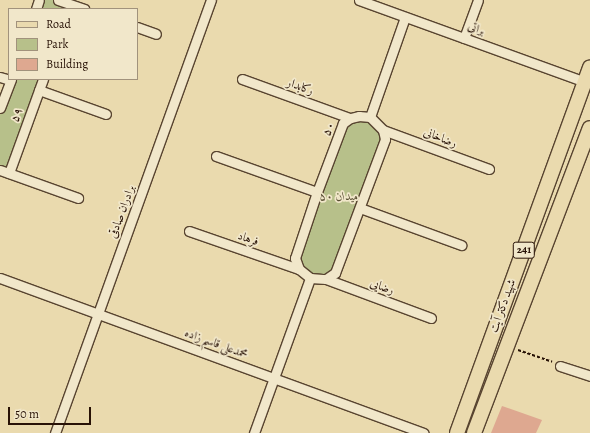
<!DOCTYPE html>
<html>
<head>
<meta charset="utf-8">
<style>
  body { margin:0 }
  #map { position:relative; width:590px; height:433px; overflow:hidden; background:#eadaae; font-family:Alegreya,Amiri,serif }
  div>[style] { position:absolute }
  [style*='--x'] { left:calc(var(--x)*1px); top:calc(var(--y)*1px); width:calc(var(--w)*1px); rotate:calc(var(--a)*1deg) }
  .green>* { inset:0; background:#b7c08a }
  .building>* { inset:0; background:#dea890 }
  .path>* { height:2px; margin-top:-1px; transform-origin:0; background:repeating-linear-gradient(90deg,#281206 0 3px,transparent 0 5px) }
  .roads { filter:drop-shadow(1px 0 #584430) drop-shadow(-1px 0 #584430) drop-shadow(0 1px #584430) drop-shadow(0 -1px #584430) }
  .minor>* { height:9px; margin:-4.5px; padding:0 4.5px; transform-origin:4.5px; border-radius:4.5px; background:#f1e7ca }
  .primary>* { height:14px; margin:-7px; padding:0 7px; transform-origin:7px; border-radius:7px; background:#eadaae }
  span { translate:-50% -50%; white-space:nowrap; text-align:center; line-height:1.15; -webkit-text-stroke:3.5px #f1e7ca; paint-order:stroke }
  .shield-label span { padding:1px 3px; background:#f1e7ca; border:1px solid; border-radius:3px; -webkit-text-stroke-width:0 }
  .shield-label { font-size:11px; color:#281206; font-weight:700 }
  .street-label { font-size:12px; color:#281206 }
  .park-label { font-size:12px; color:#5a4f34; font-style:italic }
  .legend { position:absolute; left:8px; top:8px; width:130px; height:72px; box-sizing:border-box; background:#f1e7ca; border:1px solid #a1927c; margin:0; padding:5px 7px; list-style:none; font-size:12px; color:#281206 }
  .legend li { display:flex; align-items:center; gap:8px; height:20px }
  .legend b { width:20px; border:1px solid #a1927c }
  .scale { position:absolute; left:8px; top:407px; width:83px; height:18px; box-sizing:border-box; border:2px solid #281206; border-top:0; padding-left:5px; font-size:12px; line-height:14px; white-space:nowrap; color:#281206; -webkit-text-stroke:3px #f1e7ca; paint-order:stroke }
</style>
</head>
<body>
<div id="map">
  <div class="green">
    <div style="clip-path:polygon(39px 0,58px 0,70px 4px,68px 9px,36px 9px)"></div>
    <div style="clip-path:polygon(11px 79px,43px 79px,9px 173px,0 170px,0 108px)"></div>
    <div style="clip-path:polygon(370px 117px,385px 139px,335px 273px,310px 278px,295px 258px,343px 123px)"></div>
  </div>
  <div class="building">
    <div style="clip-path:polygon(502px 406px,542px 420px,536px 433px,491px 433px)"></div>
  </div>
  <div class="path">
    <div style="--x:518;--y:350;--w:36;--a:19"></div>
  </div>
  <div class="roads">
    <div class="minor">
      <div style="--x:58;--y:0;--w:28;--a:19"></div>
      <div style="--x:359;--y:0;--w:240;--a:19.9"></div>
      <div style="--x:36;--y:9;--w:9;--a:-72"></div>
      <div style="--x:137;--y:27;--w:20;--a:20"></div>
      <div style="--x:464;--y:38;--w:40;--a:-69.8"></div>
      <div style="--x:0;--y:77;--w:10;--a:17"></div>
      <div style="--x:242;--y:79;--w:115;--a:19.9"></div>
      <div style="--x:39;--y:90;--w:71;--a:19.7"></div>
      <div style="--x:0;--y:108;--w:31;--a:-69"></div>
      <div style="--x:370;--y:117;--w:106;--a:-70.7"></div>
      <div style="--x:383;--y:130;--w:113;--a:20.2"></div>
      <div style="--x:216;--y:156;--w:107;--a:19.6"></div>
      <div style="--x:0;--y:170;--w:83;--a:19.7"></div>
      <div style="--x:9;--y:173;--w:100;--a:-70.1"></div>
      <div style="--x:360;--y:208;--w:108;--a:20.1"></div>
      <div style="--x:189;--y:231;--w:116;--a:19.1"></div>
      <div style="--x:0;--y:278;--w:451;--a:20.1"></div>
      <div style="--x:326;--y:279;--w:11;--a:-34"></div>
      <div style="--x:335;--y:273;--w:143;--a:-69.5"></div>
      <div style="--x:385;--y:139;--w:9;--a:-103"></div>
      <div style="--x:383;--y:130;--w:18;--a:-135"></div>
      <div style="--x:370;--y:117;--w:11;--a:-175"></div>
      <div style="--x:359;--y:116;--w:9;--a:167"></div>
      <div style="--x:350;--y:118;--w:9;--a:144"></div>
      <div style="--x:343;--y:123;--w:74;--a:110.6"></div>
      <div style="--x:317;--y:192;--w:70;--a:108.4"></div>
      <div style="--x:295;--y:258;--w:12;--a:70"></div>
      <div style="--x:299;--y:269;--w:14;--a:39"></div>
      <div style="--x:310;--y:278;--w:16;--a:4"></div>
      <div style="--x:326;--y:279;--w:112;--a:20.4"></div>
      <div style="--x:560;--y:366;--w:32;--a:18"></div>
      <div style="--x:55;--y:433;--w:460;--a:-70.2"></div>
      <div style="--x:254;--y:433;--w:165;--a:-70.1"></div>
    </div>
    <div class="primary">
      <div style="--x:457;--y:433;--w:389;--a:-70"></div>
      <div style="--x:474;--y:433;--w:326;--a:-69.2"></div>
    </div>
  </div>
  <div class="shield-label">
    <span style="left:524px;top:250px">241</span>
  </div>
  <div class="street-label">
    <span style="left:476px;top:29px;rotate:20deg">براتی</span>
    <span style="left:300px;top:87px;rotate:20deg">رکابدار</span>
    <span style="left:17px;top:115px;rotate:-70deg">۵۹</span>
    <span style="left:329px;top:129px;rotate:-67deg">۵۰</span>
    <span style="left:440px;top:138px;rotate:21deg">رضاخانی</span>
    <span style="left:122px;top:212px;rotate:-70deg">برادران صادقی</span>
    <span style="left:248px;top:239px;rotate:19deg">فرهاد</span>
    <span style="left:382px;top:287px;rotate:20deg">رضایی</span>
    <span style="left:503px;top:306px;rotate:-70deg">شهید دکتر آیت</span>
    <span style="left:216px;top:344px;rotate:20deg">محمدعلی قاسم زاده</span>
  </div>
  <div class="park-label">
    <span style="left:339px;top:197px">میدان ۵۰</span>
  </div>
  <ul class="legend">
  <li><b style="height:5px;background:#eadaae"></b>Road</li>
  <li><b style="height:11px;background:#b7c08a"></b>Park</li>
  <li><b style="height:11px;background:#dea890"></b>Building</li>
  </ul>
  <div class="scale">50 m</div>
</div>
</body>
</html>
